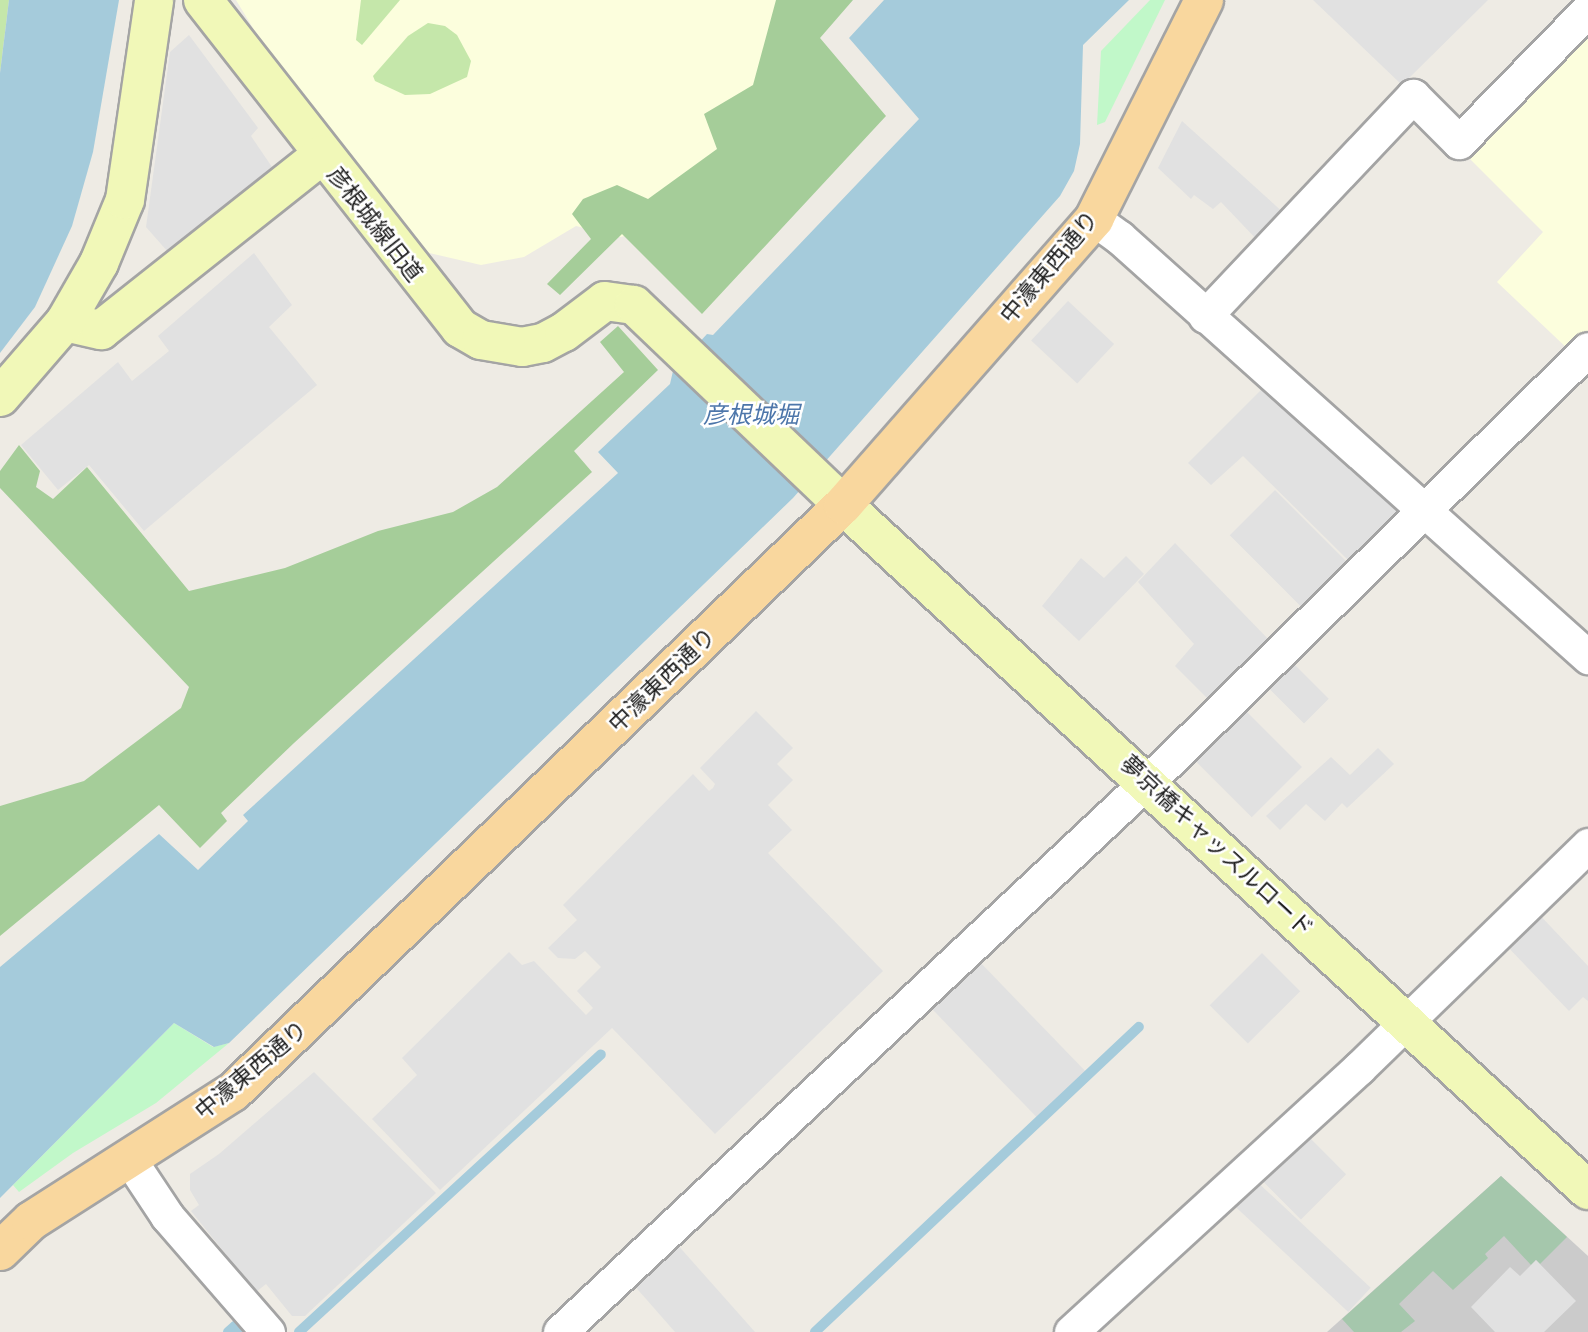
<!DOCTYPE html>
<html>
<head>
<meta charset="utf-8">
<style>
  body { margin:0 }
  #map { position:relative; width:1588px; height:1332px; overflow:hidden; background:#eeebe4; font-family:Inter,"Noto Sans JP",sans-serif }
  div>[style] { position:absolute }
  [style*='--x'] { left:calc(var(--x)*1px); top:calc(var(--y)*1px); width:calc(var(--w)*1px); rotate:calc(var(--a)*1deg) }
  .education>* { inset:0; background:#fcfedd }
  .religious>* { inset:0; background:#cbcbcb }
  .grass>* { inset:0; background:#c5e7aa }
  .forest>* { inset:0; background:#a5cd99 }
  .cemetery>* { inset:0; background:#a5c7ac }
  .park>* { inset:0; background:#c1f8c9 }
  .parking>* { inset:0; background:#e1e1e1; transform-origin:0 0 }
  .water>* { inset:0; background:#a5cbdb }
  .stream>* { height:10px; margin:-5px; padding:0 5px; transform-origin:5px; border-radius:5px; background:#a5cbdb }
  .roads { filter:drop-shadow(2px 0 #a4a4a4) drop-shadow(-2px 0 #a4a4a4) drop-shadow(0 2px #a4a4a4) drop-shadow(0 -2px #a4a4a4) }
  .street>* { height:33px; margin:-16.5px; padding:0 16.5px; transform-origin:16.5px; border-radius:16.5px; background:#fff }
  .secondary>* { height:38px; margin:-19px; padding:0 19px; transform-origin:19px; border-radius:19px; background:#f1f8b8 }
  .primary>* { height:38px; margin:-19px; padding:0 19px; transform-origin:19px; border-radius:19px; background:#f9d79e }
  span { translate:-50% -50%; white-space:nowrap; text-align:center; line-height:1.15; -webkit-text-stroke:5px #fff; paint-order:stroke }
  .street-label { font-size:23px; color:#1d1d1d }
  .water-label { font-size:24px; color:#4d76aa; font-style:italic }
</style>
</head>
<body>
<div id="map">
  <div class="education">
    <div style="clip-path:polygon(236px 0,836px 0,686px 218px,621px 237px,576px 226px,524px 257px,481px 265px,425px 252px,298px 102px)"></div>
    <div style="clip-path:polygon(1588px 29px,1588px 334px,1570px 351px,1497px 282px,1543px 232px,1464px 153px)"></div>
  </div>
  <div class="religious">
    <div style="clip-path:polygon(1501px 1176px,1588px 1256px,1588px 1332px,1327px 1332px)"></div>
  </div>
  <div class="grass">
    <div style="clip-path:polygon(0 0,9px 0,0 73px)"></div>
    <div style="clip-path:polygon(361px 0,400px 0,362px 45px,356px 40px)"></div>
    <div style="clip-path:polygon(428px 23px,445px 26px,457px 35px,471px 61px,467px 77px,430px 94px,405px 95px,375px 81px,373px 76px,408px 36px)"></div>
  </div>
  <div class="forest">
    <div style="clip-path:polygon(776px 0,853px 0,820px 38px,886px 116px,702px 314px,622px 234px,560px 295px,547px 284px,591px 239px,572px 214px,583px 199px,617px 185px,648px 199px,717px 149px,704px 114px,753px 85px)"></div>
    <div style="clip-path:polygon(618px 326px,658px 370px,574px 451px,592px 472px,294px 743px,221px 813px,227px 821px,200px 848px,159px 805px,0 936px,0 806px,84px 781px,181px 708px,189px 687px,0 488px,0 471px,19px 445px,40px 471px,36px 487px,53px 499px,87px 467px,189px 591px,285px 568px,378px 531px,453px 512px,497px 487px,624px 372px,600px 342px)"></div>
  </div>
  <div class="cemetery">
    <div style="clip-path:polygon(1501px 1176px,1567px 1237px,1540px 1264px,1536px 1260px,1531px 1265px,1504px 1236px,1485px 1254px,1488px 1258px,1453px 1290px,1433px 1271px,1399px 1304px,1415px 1321px,1401px 1332px,1354px 1332px,1342px 1319px)"></div>
  </div>
  <div class="park">
    <div style="clip-path:polygon(1150px 0,1165px 0,1105px 122px,1097px 125px,1101px 51px)"></div>
    <div style="clip-path:polygon(174px 1023px,213px 1047px,229px 1043px,156px 1103px,73px 1153px,19px 1192px,13px 1185px)"></div>
  </div>
  <div class="parking">
    <div style="clip-path:polygon(1313px 0,1488px 0,1402px 85px)"></div>
    <div style="clip-path:polygon(189px 35px,258px 128px,251px 136px,272px 167px,168px 252px,146px 227px,170px 52px)"></div>
    <div style="clip-path:polygon(1182px 121px,1286px 215px,1260px 243px,1221px 202px,1213px 209px,1194px 195px,1191px 199px,1158px 168px)"></div>
    <div style="clip-path:polygon(254px 253px,292px 305px,269px 327px,317px 385px,144px 531px,89px 465px,58px 490px,21px 445px,118px 362px,132px 381px,169px 351px,158px 336px)"></div>
    <div style="left:1068px;top:301px;width:63px;height:54px;rotate:43deg"></div>
    <div style="clip-path:polygon(1268px 383px,1410px 506px,1352px 564px,1243px 456px,1211px 485px,1188px 463px)"></div>
    <div style="left:1275px;top:490px;width:106px;height:64px;rotate:45deg"></div>
    <div style="clip-path:polygon(1175px 543px,1271px 642px,1211px 702px,1175px 666px,1194px 644px,1138px 582px)"></div>
    <div style="clip-path:polygon(1126px 556px,1144px 574px,1079px 641px,1042px 606px,1081px 558px,1104px 578px)"></div>
    <div style="left:1292px;top:662px;width:52px;height:35px;rotate:45deg"></div>
    <div style="left:1244px;top:709px;width:82px;height:71px;rotate:45deg"></div>
    <div style="clip-path:polygon(756px 711px,793px 748px,777px 764px,793px 780px,768px 805px,792px 830px,768px 853px,883px 971px,715px 1134px,612px 1028px,440px 1190px,372px 1119px,417px 1075px,402px 1058px,509px 952px,522px 965px,534px 961px,586px 1015px,593px 1008px,577px 991px,601px 967px,585px 951px,575px 959px,558px 958px,548px 948px,577px 920px,563px 905px,693px 774px,709px 791px,713px 788px,715px 784px,700px 768px)"></div>
    <div style="clip-path:polygon(1378px 748px,1394px 764px,1347px 808px,1342px 803px,1325px 821px,1306px 804px,1280px 830px,1266px 816px,1331px 757px,1350px 775px)"></div>
    <div style="clip-path:polygon(1534px 909px,1588px 966px,1588px 1001px,1583px 997px,1569px 1011px,1502px 941px)"></div>
    <div style="left:1262px;top:953px;width:54px;height:74px;rotate:45deg"></div>
    <div style="left:976px;top:958px;width:161px;height:67px;rotate:46deg"></div>
    <div style="clip-path:polygon(314px 1072px,436px 1193px,305px 1316px,292px 1316px,266px 1284px,256px 1292px,191px 1211px,199px 1205px,190px 1190px,190px 1174px,219px 1154px)"></div>
    <div style="left:1303px;top:1131px;width:61px;height:64px;rotate:45deg"></div>
    <div style="left:1253px;top:1178px;width:161px;height:33px;rotate:43deg"></div>
    <div style="clip-path:polygon(676px 1243px,755px 1332px,675px 1332px,632px 1283px)"></div>
    <div style="clip-path:polygon(1536px 1260px,1576px 1301px,1544px 1332px,1495px 1332px,1471px 1307px,1510px 1267px,1520px 1276px)"></div>
  </div>
  <div class="water">
    <div style="clip-path:polygon(9px 0,119px 0,93px 152px,72px 226px,35px 307px,0 353px,0 73px)"></div>
    <div style="clip-path:polygon(884px 0,1129px 0,1083px 45px,1080px 144px,1074px 171px,1060px 196px,793px 498px,229px 1043px,214px 1047px,174px 1023px,0 1198px,0 967px,159px 834px,198px 870px,248px 821px,243px 815px,618px 473px,598px 452px,670px 384px,673px 371px,707px 334px,713px 335px,919px 119px,849px 38px)"></div>
  </div>
  <div class="stream">
    <div style="--x:228;--y:1332;--w:9;--a:-41"></div>
    <div style="--x:235;--y:1326;--w:8;--a:50"></div>
    <div style="--x:299;--y:1332;--w:410;--a:-42.6"></div>
    <div style="--x:815;--y:1332;--w:445;--a:-43.3"></div>
  </div>
  <div class="roads">
    <div class="street">
      <div style="--x:1094;--y:219;--w:31;--a:36"></div>
      <div style="--x:1119;--y:237;--w:630;--a:41.85"></div>
      <div style="--x:1205;--y:316;--w:303;--a:-46.6"></div>
      <div style="--x:1413;--y:96;--w:65;--a:45"></div>
      <div style="--x:1459;--y:142;--w:185;--a:-45.7"></div>
      <div style="--x:128;--y:1157;--w:71;--a:56.5"></div>
      <div style="--x:167;--y:1216;--w:154;--a:49"></div>
      <div style="--x:560;--y:1332;--w:839;--a:-43.16"></div>
      <div style="--x:1172;--y:758;--w:583;--a:-44.51"></div>
      <div style="--x:1071;--y:1332;--w:391;--a:-42.5"></div>
      <div style="--x:1359;--y:1068;--w:320;--a:-44.2"></div>
    </div>
    <div class="secondary">
      <div style="--x:203;--y:0;--w:417;--a:51.9"></div>
      <div style="--x:460;--y:328;--w:24;--a:30"></div>
      <div style="--x:481;--y:340;--w:42;--a:9.7"></div>
      <div style="--x:522;--y:347;--w:21;--a:-11"></div>
      <div style="--x:543;--y:343;--w:24;--a:-28"></div>
      <div style="--x:564;--y:332;--w:51;--a:-37.1"></div>
      <div style="--x:605;--y:301;--w:29;--a:8"></div>
      <div style="--x:634;--y:305;--w:289;--a:43.7"></div>
      <div style="--x:843;--y:505;--w:1012;--a:42.6"></div>
      <div style="--x:65;--y:322;--w:37;--a:13"></div>
      <div style="--x:101;--y:330;--w:282;--a:-38.4"></div>
      <div style="--x:0;--y:397;--w:99;--a:-49.1"></div>
      <div style="--x:65;--y:322;--w:68;--a:-60"></div>
      <div style="--x:99;--y:263;--w:68;--a:-67.6"></div>
      <div style="--x:125;--y:200;--w:202;--a:-81.7"></div>
    </div>
    <div class="primary">
      <div style="--x:0;--y:1251;--w:43;--a:-44.1"></div>
      <div style="--x:31;--y:1221;--w:240;--a:-32.6"></div>
      <div style="--x:233;--y:1092;--w:847;--a:-43.9"></div>
      <div style="--x:843;--y:505;--w:381;--a:-48.7"></div>
      <div style="--x:1094;--y:219;--w:245;--a:-63.3"></div>
    </div>
  </div>
  <div class="street-label">
    <span style="left:375px;top:224px;rotate:52deg">彦根城線旧道</span>
    <span style="left:1049px;top:267px;rotate:-50deg">中濠東西通り</span>
    <span style="left:662px;top:680px;rotate:-44deg">中濠東西通り</span>
    <span style="left:1217px;top:846px;rotate:43deg">夢京橋キャッスルロード</span>
    <span style="left:251px;top:1070px;rotate:-40deg">中濠東西通り</span>
  </div>
  <div class="water-label">
    <span style="left:751px;top:415px">彦根城堀</span>
  </div>
</div>
</body>
</html>
